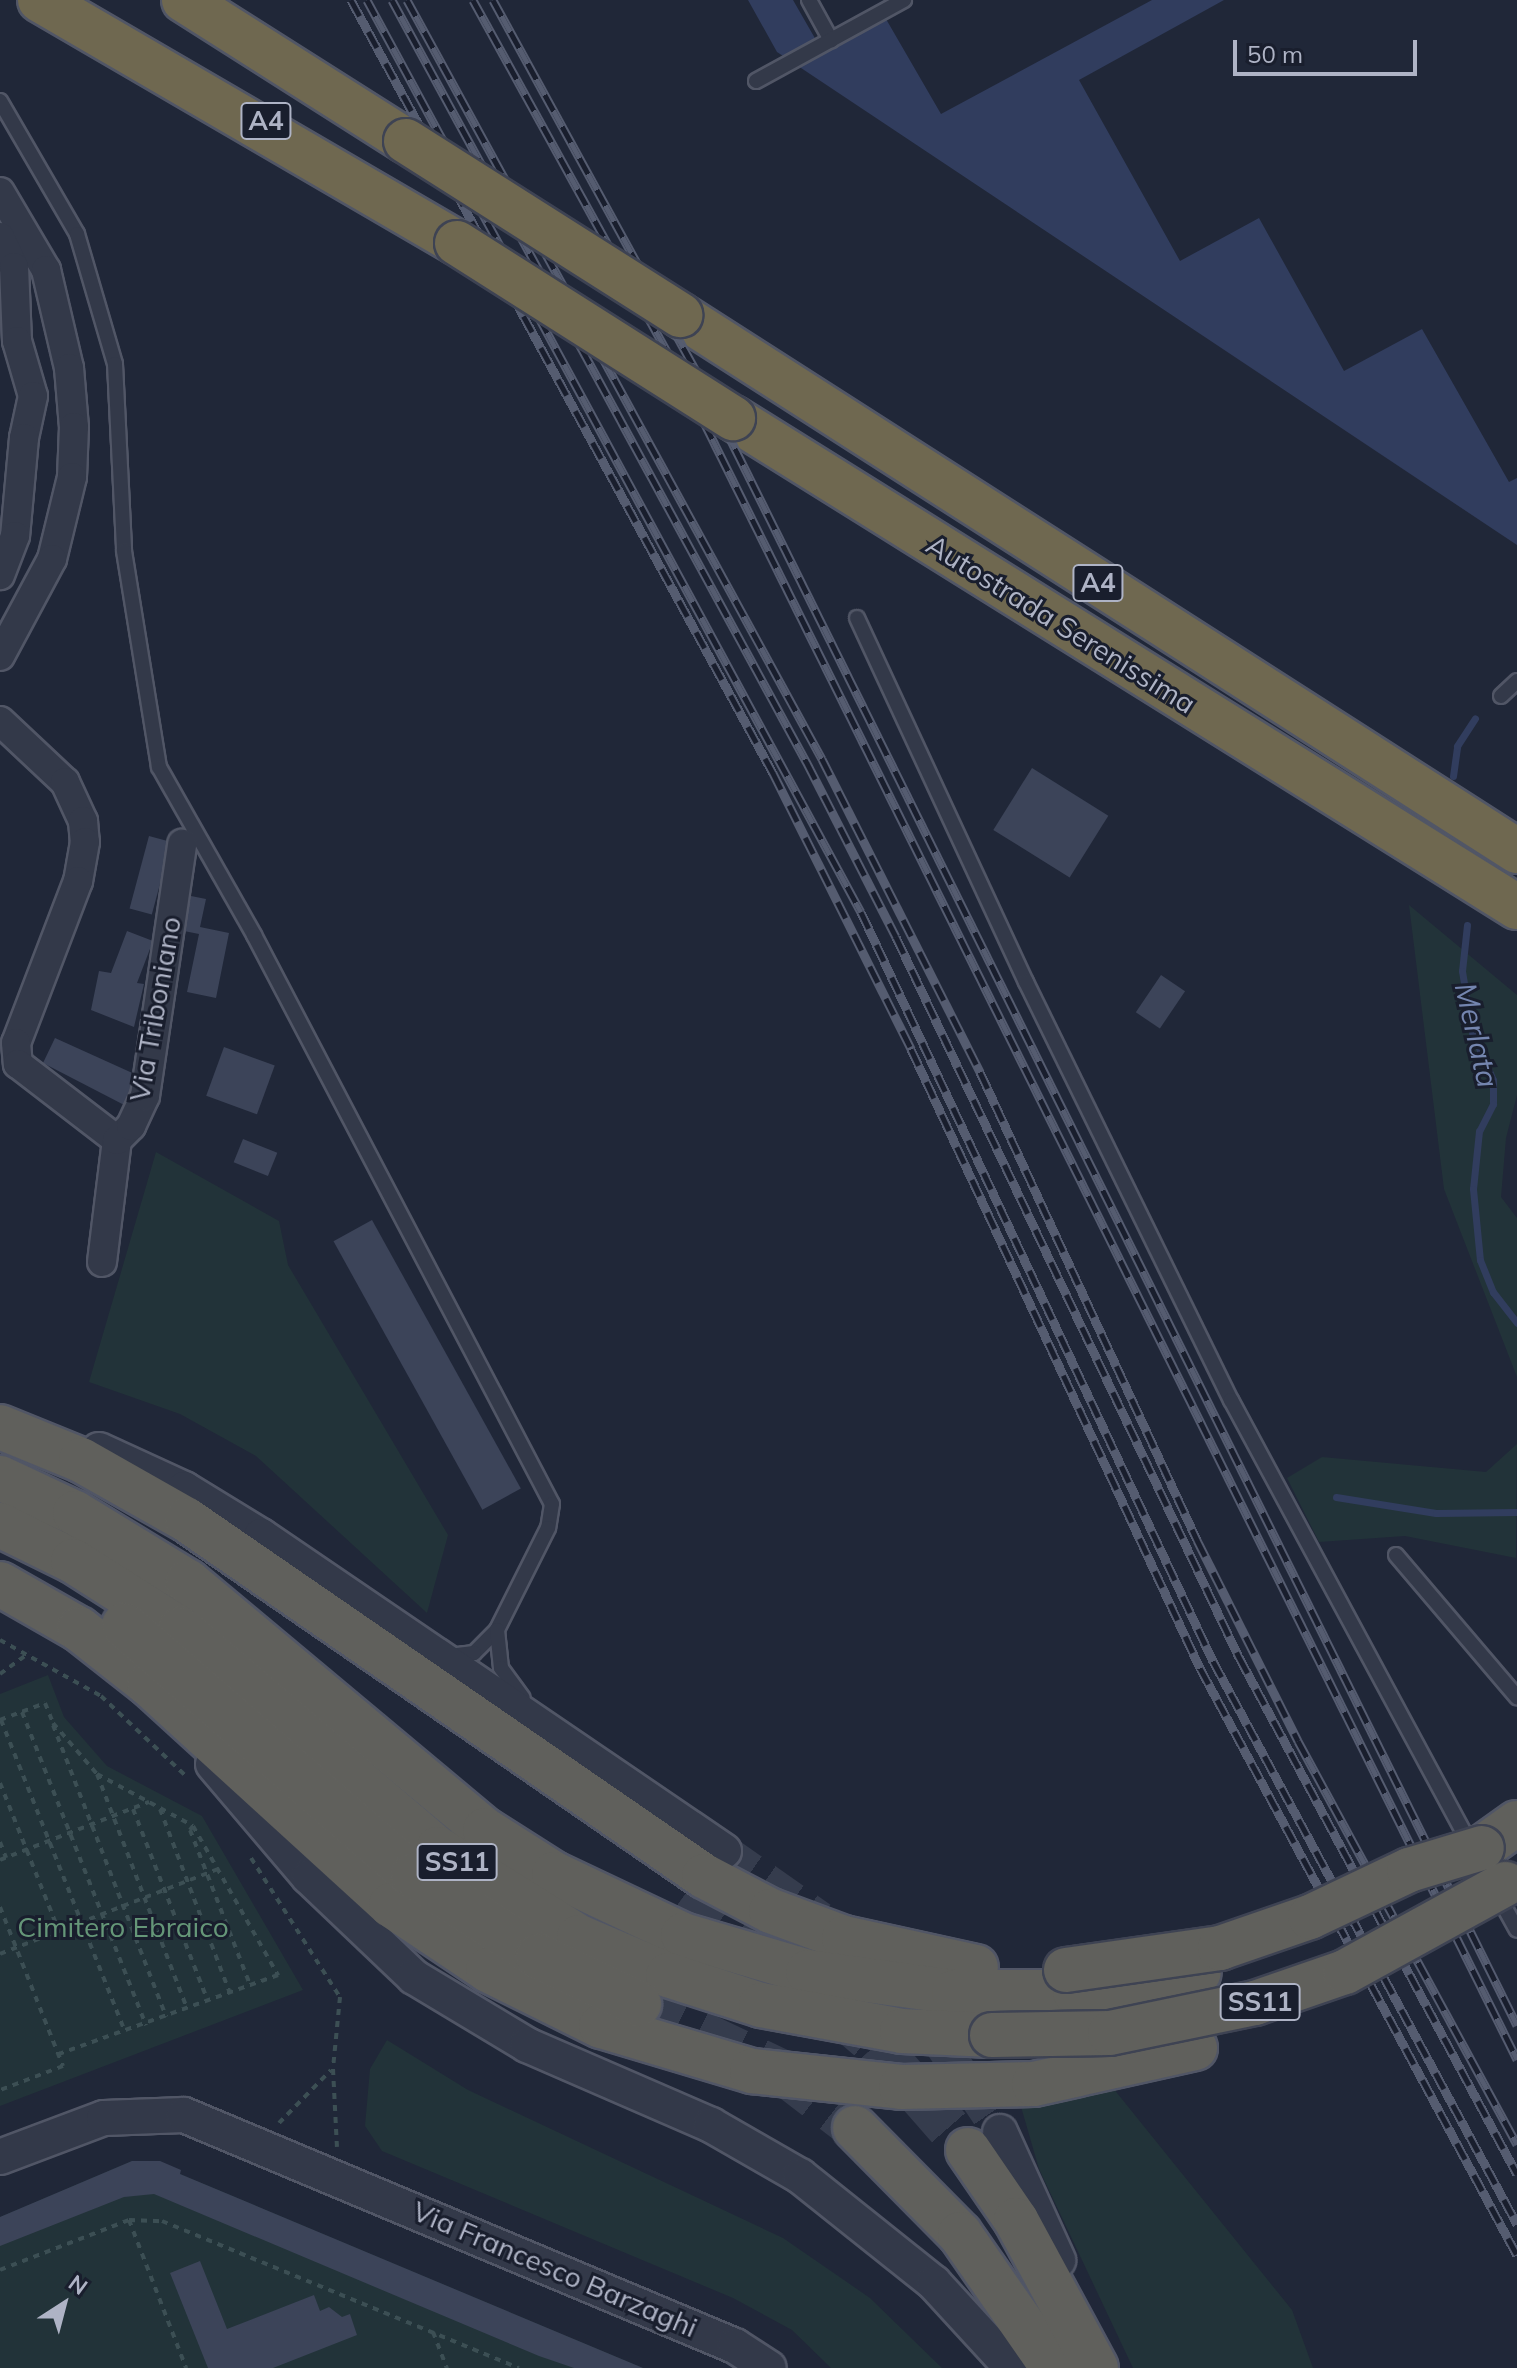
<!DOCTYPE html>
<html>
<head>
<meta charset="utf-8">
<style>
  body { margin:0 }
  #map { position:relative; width:1517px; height:2368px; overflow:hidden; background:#202738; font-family:Mulish,sans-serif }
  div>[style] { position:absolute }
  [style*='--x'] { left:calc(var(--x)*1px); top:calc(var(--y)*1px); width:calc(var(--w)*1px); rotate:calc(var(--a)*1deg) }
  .green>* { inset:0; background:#223339 }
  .water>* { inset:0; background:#313d5e }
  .stream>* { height:7px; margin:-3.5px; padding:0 3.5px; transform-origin:3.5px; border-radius:3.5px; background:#313d5e }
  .building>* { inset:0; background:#3c4459; transform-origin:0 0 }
  .tertiary-tunnel>* { height:34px; margin-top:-17px; transform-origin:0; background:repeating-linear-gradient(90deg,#353c4d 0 34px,transparent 0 51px) }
  .trunk-tunnel>* { height:44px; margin-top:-22px; transform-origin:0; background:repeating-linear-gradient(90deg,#353c4d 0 44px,transparent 0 66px) }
  .path>* { height:4px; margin-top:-2px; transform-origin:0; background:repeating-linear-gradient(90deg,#3c4f54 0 6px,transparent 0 12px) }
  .roads { filter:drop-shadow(2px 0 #515666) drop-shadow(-2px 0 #515666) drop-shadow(0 2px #515666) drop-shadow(0 -2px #515666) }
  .service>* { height:14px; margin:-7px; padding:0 7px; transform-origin:7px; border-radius:7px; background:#333949 }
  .minor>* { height:28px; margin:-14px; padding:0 14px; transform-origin:14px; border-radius:14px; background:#333949 }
  .tertiary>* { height:34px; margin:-17px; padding:0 17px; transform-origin:17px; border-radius:17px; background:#333949 }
  .trunk>* { height:44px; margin:-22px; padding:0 22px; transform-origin:22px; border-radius:22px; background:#60605c }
  .motorway>* { height:44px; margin:-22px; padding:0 22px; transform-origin:22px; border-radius:22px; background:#6f6850 }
  .rail>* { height:9px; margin-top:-4.5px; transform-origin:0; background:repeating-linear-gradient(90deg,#191e2d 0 18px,#555c70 0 36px); box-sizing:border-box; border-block:2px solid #555c70 }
  .bridges { filter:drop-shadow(2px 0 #3e4353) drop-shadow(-2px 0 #3e4353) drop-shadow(0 2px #3e4353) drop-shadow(0 -2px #3e4353) }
  .trunk-bridge>* { height:44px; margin:-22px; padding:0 22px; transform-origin:22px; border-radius:22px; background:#60605c }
  .motorway-bridge>* { height:44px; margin:-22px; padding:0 22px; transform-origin:22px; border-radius:22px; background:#6f6850 }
  span { translate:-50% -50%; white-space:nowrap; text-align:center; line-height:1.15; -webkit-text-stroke:6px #191e2d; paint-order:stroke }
  .shield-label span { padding:2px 6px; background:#191e2d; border:2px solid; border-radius:6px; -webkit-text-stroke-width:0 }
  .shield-label { font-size:26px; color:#aeb3c5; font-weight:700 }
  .street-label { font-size:28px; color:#aeb3c5 }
  .park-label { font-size:28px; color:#659678 }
  .water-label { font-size:30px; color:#7485af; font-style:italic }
  .north { position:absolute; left:24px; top:2264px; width:80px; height:80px; -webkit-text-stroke:6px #191e2d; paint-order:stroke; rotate:36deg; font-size:22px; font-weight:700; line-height:32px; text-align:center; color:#aeb3c5 }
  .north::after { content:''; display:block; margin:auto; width:28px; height:36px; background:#aeb3c5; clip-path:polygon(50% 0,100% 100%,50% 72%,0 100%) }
  .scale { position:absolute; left:1233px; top:40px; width:184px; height:36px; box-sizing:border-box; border:4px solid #aeb3c5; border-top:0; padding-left:10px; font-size:24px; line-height:28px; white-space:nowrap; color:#aeb3c5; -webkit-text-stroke:6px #191e2d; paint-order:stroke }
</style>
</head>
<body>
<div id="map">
  <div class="green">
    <div style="clip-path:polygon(1409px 905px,1517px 995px,1517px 1095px,1506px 1138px,1501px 1197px,1517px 1218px,1517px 1377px,1444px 1189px)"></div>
    <div style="clip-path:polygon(156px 1152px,279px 1221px,288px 1265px,448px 1535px,427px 1613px,256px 1456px,180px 1414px,89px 1382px)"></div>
    <div style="clip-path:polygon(1517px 1444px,1516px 1558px,1405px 1536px,1319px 1542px,1287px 1478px,1322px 1457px,1486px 1472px)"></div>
    <div style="clip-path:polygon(48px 1675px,64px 1717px,107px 1766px,202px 1816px,303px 1990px,0 2106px,0 1694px)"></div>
    <div style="clip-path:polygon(387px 2040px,468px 2090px,783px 2238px,870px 2298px,942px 2368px,831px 2368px,792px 2330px,733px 2298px,382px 2151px,365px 2126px,370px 2069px)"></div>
    <div style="clip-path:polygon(1113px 2088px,1292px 2310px,1313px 2368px,1133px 2368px,1039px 2169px,1020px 2103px)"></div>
    <div style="clip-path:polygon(132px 2161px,160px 2161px,180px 2174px,643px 2368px,0 2368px,0 2217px)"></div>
  </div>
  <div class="water">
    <div style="clip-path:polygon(748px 0,793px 0,824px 54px,886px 19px,941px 114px,1152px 0,1224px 0,1079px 80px,1180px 261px,1259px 218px,1344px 371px,1422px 329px,1509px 482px,1517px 478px,1517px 545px,777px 52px)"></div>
  </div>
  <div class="stream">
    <div style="--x:1453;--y:776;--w:30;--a:-82"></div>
    <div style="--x:1457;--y:746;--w:33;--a:-57"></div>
    <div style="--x:1467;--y:925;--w:46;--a:96.2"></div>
    <div style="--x:1462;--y:971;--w:62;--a:80.7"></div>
    <div style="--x:1472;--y:1032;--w:52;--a:66.4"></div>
    <div style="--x:1493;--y:1080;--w:24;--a:90"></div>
    <div style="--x:1493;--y:1104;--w:30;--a:117"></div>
    <div style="--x:1479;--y:1131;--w:58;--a:95.9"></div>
    <div style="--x:1473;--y:1189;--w:71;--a:84.4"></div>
    <div style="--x:1480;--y:1260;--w:35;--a:68"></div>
    <div style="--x:1493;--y:1292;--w:39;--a:52"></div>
    <div style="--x:1336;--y:1497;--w:101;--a:9.1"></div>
    <div style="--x:1436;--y:1513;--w:81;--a:-0.7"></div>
  </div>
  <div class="building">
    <div style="left:1032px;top:768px;width:90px;height:73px;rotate:32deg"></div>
    <div style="left:149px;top:836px;width:23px;height:75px;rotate:15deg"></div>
    <div style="clip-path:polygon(191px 896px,206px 899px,200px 927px,229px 933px,216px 998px,187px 992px,199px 934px,184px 931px)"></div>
    <div style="clip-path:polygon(127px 931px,153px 941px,137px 983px,144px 984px,134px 1027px,91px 1010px,99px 971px,111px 973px)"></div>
    <div style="left:1161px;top:975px;width:29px;height:45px;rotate:34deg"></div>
    <div style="clip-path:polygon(55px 1038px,139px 1076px,130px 1108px,43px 1063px)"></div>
    <div style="left:224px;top:1047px;width:54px;height:52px;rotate:20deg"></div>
    <div style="left:243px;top:1139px;width:37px;height:25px;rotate:22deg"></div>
    <div style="left:372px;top:1220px;width:307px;height:44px;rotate:61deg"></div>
    <div style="clip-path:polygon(132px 2161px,160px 2161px,181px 2170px,180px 2174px,643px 2368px,574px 2368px,539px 2356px,154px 2194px,124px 2197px,0 2246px,0 2217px)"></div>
    <div style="clip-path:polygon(200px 2261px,227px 2329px,314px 2295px,320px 2311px,329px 2307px,342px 2317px,350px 2314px,357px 2335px,273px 2368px,208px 2368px,170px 2273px)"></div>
  </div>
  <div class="tertiary-tunnel">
    <div style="--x:724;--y:1851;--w:118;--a:35"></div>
    <div style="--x:881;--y:1973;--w:93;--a:49.8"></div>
    <div style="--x:941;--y:2044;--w:106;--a:56.2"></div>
  </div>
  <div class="trunk-tunnel">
    <div style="--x:683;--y:1897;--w:105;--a:35.7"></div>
    <div style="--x:639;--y:2004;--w:157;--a:25.3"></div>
    <div style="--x:781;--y:2071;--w:93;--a:37.6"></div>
    <div style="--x:835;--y:2010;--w:54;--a:40.5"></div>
    <div style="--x:876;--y:2045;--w:140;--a:48.8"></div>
  </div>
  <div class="path">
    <div style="--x:0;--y:1640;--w:115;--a:29"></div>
    <div style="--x:101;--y:1696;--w:117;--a:43.3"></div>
    <div style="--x:0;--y:1674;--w:36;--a:-36"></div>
    <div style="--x:22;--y:1712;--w:337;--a:68.4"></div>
    <div style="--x:0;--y:1720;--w:48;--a:-20.7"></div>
    <div style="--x:45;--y:1703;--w:22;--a:68"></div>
    <div style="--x:53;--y:1723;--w:67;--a:49.2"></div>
    <div style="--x:97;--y:1774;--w:109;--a:28.4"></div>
    <div style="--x:193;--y:1826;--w:172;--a:60.3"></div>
    <div style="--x:278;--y:1975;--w:234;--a:160.2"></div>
    <div style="--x:1;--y:1720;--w:333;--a:68.3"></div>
    <div style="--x:53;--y:1725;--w:313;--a:68.8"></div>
    <div style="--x:97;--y:1774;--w:252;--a:69"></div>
    <div style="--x:0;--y:1783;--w:159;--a:68.3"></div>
    <div style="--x:133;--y:1809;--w:206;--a:68.7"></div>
    <div style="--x:160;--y:1809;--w:197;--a:69.2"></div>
    <div style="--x:193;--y:1826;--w:5;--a:127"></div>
    <div style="--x:190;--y:1830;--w:166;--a:68.8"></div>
    <div style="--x:0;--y:1842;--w:17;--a:69"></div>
    <div style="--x:251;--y:1858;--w:165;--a:57.4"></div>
    <div style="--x:340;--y:1997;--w:72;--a:95.6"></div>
    <div style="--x:333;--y:2069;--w:78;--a:87.1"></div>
    <div style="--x:0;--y:1860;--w:160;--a:-21.3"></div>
    <div style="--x:0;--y:1907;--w:171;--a:68.4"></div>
    <div style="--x:63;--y:2066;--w:67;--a:159.1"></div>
    <div style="--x:0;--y:1954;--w:234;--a:-21.3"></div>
    <div style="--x:279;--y:2123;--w:74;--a:-45.5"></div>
    <div style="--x:129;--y:2220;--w:159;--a:68.9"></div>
    <div style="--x:0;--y:2270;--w:138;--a:-21.2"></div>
    <div style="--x:129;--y:2220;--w:33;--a:2"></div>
    <div style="--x:162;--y:2221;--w:386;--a:22.4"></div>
    <div style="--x:433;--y:2332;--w:39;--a:69"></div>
  </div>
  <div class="roads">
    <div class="service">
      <div style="--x:809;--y:0;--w:46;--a:61.2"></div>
      <div style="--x:756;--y:81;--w:169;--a:-28.7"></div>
      <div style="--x:0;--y:101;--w:154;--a:59.9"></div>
      <div style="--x:77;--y:234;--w:135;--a:73.7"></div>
      <div style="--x:115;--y:364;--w:187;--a:87.2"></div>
      <div style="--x:124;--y:551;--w:219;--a:80.8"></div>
      <div style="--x:159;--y:767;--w:193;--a:60.5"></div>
      <div style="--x:254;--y:935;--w:642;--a:62.36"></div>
      <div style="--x:552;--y:1504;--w:24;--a:99"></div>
      <div style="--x:548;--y:1528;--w:114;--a:116.6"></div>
      <div style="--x:497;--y:1630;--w:33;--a:135"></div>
      <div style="--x:474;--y:1653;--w:25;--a:173"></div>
      <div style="--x:857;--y:618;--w:401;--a:65.1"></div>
      <div style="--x:1026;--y:982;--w:466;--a:63.9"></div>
      <div style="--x:1231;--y:1400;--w:506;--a:61.71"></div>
      <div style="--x:1501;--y:696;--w:22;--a:-43"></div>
      <div style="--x:1396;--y:1555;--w:187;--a:49.6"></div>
      <div style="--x:497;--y:1630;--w:38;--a:84"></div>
      <div style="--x:501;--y:1668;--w:37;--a:54"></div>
      <div style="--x:1496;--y:1892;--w:43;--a:61.1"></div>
    </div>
    <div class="minor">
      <div style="--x:0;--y:192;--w:91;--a:59.5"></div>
      <div style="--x:46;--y:270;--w:101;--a:76.8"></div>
      <div style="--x:69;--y:368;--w:59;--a:85.2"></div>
      <div style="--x:74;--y:427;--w:50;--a:92.3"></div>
      <div style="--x:72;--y:477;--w:84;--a:103.7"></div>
      <div style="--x:52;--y:559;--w:110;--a:118.2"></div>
      <div style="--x:0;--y:237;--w:33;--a:65"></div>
      <div style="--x:14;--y:267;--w:74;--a:87.7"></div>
      <div style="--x:17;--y:341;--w:57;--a:73.8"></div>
      <div style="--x:33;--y:396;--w:43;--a:102.1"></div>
      <div style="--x:24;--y:438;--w:98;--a:95.2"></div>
      <div style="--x:15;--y:536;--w:42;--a:111"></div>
      <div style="--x:0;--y:721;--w:89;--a:43.2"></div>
      <div style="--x:65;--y:782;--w:43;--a:65.2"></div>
      <div style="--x:83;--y:821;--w:21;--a:85"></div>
      <div style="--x:85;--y:842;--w:40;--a:100"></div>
      <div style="--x:78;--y:881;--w:173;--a:110.9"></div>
      <div style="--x:16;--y:1043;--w:21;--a:85"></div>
      <div style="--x:18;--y:1064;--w:125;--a:37.5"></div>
      <div style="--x:102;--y:1262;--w:123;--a:-83"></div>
      <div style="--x:117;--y:1140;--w:20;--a:-45"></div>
      <div style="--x:131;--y:1126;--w:33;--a:-65"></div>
      <div style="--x:145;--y:1096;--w:255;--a:-81.6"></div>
    </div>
    <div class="tertiary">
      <div style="--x:99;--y:1450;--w:94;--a:24.6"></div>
      <div style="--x:184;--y:1489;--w:90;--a:31.4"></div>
      <div style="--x:261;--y:1536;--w:560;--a:34.23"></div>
      <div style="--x:213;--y:1764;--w:148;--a:49.7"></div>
      <div style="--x:309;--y:1877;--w:145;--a:43.6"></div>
      <div style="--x:414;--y:1977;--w:132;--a:31"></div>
      <div style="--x:527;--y:2045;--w:201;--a:23.5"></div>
      <div style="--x:711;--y:2125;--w:103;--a:29.8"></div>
      <div style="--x:800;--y:2176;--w:171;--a:38.6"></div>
      <div style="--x:934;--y:2283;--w:115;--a:47.5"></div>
      <div style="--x:1000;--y:2132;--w:141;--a:65.6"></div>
      <div style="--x:0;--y:2157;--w:111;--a:-20.6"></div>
      <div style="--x:104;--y:2118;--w:80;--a:-2.1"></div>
      <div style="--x:184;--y:2115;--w:597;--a:22.75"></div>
      <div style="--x:735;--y:2346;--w:40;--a:32.9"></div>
    </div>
    <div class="trunk">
      <div style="--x:0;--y:1427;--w:87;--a:22.2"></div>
      <div style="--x:81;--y:1460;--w:122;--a:29.5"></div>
      <div style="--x:187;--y:1520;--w:628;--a:34.55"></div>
      <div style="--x:704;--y:1876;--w:76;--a:27.6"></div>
      <div style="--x:771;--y:1911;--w:78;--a:20.3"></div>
      <div style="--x:844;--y:1938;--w:135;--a:12.4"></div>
      <div style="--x:0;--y:1478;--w:83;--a:25"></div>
      <div style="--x:75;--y:1513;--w:132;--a:31.4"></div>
      <div style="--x:188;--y:1582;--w:387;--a:39.9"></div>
      <div style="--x:485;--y:1830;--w:82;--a:32.5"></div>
      <div style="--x:554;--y:1874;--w:143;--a:25.3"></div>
      <div style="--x:683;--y:1935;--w:130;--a:16.5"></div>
      <div style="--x:808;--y:1972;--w:147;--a:7.8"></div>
      <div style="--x:954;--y:1992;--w:121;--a:0"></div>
      <div style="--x:1075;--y:1992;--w:125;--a:-8.7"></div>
      <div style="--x:0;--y:1525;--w:81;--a:26.3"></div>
      <div style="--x:73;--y:1561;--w:127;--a:32.4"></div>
      <div style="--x:180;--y:1629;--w:339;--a:40.5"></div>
      <div style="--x:438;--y:1849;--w:166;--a:32"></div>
      <div style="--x:579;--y:1937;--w:97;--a:23.1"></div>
      <div style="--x:668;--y:1975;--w:98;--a:17.9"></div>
      <div style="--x:761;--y:2005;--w:143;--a:10.4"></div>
      <div style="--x:902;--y:2031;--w:90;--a:2.5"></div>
      <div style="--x:0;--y:1584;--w:91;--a:29.7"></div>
      <div style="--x:79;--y:1629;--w:89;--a:38.2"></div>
      <div style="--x:149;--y:1684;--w:328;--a:42.4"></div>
      <div style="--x:391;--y:1905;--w:117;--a:33.8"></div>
      <div style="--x:488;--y:1970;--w:126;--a:26.4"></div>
      <div style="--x:601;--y:2026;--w:158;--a:16.6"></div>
      <div style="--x:752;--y:2071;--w:150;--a:6.1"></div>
      <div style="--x:901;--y:2087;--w:133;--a:-1.3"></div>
      <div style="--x:1034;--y:2084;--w:165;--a:-12.6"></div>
      <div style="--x:124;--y:1625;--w:382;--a:40.9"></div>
      <div style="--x:413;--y:1875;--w:149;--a:32.9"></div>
      <div style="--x:538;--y:1956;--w:112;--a:25.4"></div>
      <div style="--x:1482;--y:1848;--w:43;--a:-35.5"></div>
      <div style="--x:855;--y:2128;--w:149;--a:45.3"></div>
      <div style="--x:960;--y:2234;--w:163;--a:55.2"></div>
      <div style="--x:968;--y:2150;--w:85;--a:55.6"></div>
      <div style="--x:1016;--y:2220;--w:168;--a:61.6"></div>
    </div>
    <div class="motorway">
      <div style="--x:40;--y:0;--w:483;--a:30.2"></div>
      <div style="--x:184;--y:0;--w:263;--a:32.4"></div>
      <div style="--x:680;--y:315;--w:994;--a:32.63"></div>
      <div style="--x:733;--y:418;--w:924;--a:31.95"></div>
    </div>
  </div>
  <div class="rail">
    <div style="--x:351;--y:0;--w:881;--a:61.37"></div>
    <div style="--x:773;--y:773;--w:309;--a:63.4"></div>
    <div style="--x:911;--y:1049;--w:683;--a:64.97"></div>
    <div style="--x:1200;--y:1668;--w:667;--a:61.63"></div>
    <div style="--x:367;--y:0;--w:1037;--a:61.56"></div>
    <div style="--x:861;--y:912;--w:828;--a:64.83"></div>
    <div style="--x:1213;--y:1661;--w:640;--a:61.63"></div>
    <div style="--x:392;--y:0;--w:869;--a:61.46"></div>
    <div style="--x:807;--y:763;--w:195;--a:62.9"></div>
    <div style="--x:896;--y:937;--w:798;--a:64.53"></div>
    <div style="--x:1239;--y:1657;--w:587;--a:61.73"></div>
    <div style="--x:407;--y:0;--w:865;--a:61.33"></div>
    <div style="--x:822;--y:759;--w:351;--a:63.2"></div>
    <div style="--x:980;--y:1072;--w:516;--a:65.12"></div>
    <div style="--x:1197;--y:1540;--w:225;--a:63.3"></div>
    <div style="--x:1298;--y:1741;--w:459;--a:61.5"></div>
    <div style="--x:473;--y:0;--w:445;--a:61.1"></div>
    <div style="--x:688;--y:390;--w:1864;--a:63.59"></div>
    <div style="--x:493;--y:0;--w:438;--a:61.3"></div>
    <div style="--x:703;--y:384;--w:1832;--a:63.62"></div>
  </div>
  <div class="bridges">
    <div class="trunk-bridge">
      <div style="--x:1066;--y:1970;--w:156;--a:-8.1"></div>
      <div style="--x:1220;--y:1948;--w:95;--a:-19"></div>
      <div style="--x:1310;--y:1917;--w:110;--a:-25.4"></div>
      <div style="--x:1409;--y:1870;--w:76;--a:-16.8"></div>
      <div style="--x:992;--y:2035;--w:118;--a:-1"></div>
      <div style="--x:1110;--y:2033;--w:148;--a:-11.7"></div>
      <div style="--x:1255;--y:2003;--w:95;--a:-19"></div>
      <div style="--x:1345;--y:1972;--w:183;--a:-28.8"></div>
    </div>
    <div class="motorway-bridge">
      <div style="--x:406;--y:141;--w:325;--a:32.4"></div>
      <div style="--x:457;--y:243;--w:327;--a:32.4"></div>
    </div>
  </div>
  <div class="shield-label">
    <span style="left:266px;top:121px">A4</span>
    <span style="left:1098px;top:583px">A4</span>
    <span style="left:457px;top:1862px">SS11</span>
    <span style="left:1260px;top:2002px">SS11</span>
  </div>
  <div class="street-label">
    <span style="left:1061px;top:624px;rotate:32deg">Autostrada Serenissima</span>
    <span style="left:155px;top:1009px;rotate:-80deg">Via Triboniano</span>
    <span style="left:555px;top:2269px;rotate:23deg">Via Francesco Barzaghi</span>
  </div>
  <div class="park-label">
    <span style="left:123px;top:1927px">Cimitero Ebraico</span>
  </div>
  <div class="water-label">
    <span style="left:1477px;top:1035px;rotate:77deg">Merlata</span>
  </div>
  <div class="north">N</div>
  <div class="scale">50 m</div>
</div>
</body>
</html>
